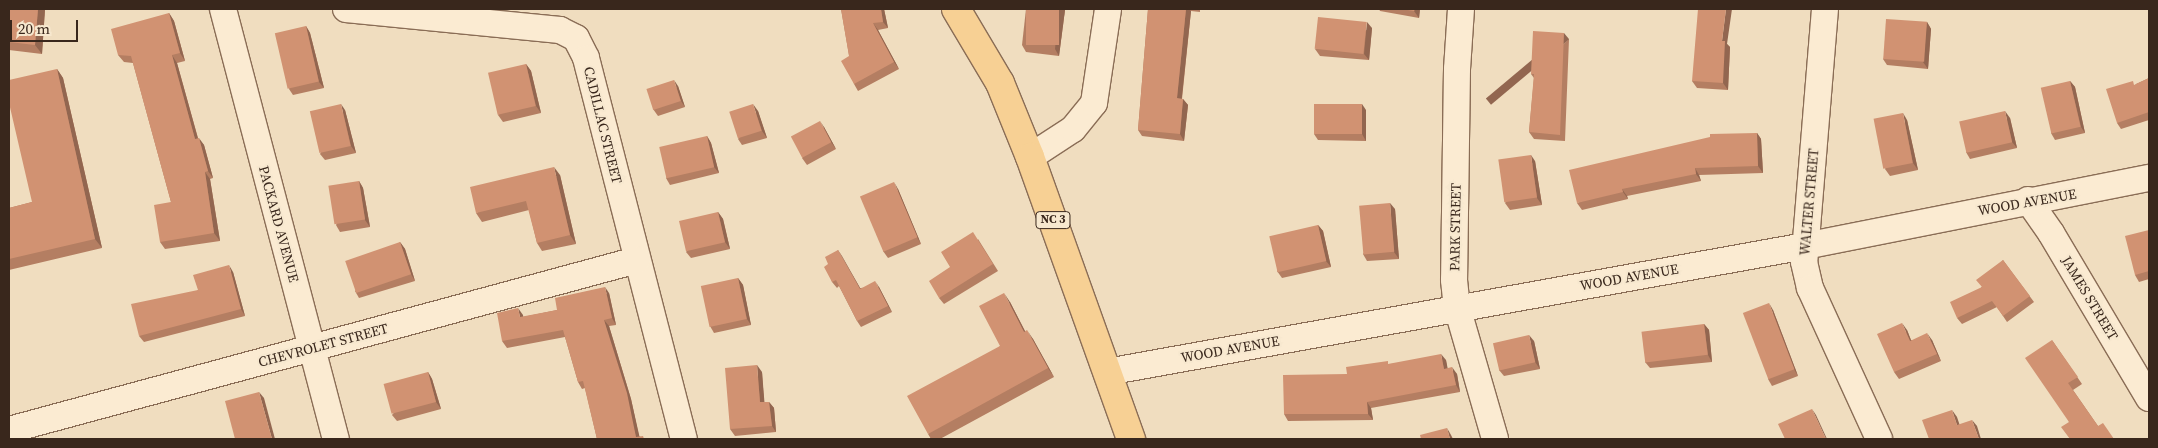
<!DOCTYPE html>
<html>
<head>
<meta charset="utf-8">
<style>
  body { margin:0 }
  #map { position:relative; width:2158px; height:448px; overflow:hidden; background:#f0ddbf; font-family:"Source Serif 4",serif }
  div>[style] { position:absolute }
  [style*='--x'] { left:calc(var(--x)*1px); top:calc(var(--y)*1px); width:calc(var(--w)*1px); rotate:calc(var(--a)*1deg) }
  .roads { filter:drop-shadow(1px 0 #8a6d56) drop-shadow(-1px 0 #8a6d56) drop-shadow(0 1px #8a6d56) drop-shadow(0 -1px #8a6d56) }
  .minor>* { height:26px; margin:-13px; padding:0 13px; transform-origin:13px; border-radius:13px; background:#fbebd2 }
  .primary>* { height:28px; margin:-14px; padding:0 14px; transform-origin:14px; border-radius:14px; background:#f7d094 }
  .wall>* { inset:0; background:#b47e62 }
  .shaded-wall>* { inset:0; background:#926650; transform-origin:0 0 }
  .building>* { inset:0; background:#d19272; transform-origin:0 0 }
  span { translate:-50% -50%; white-space:nowrap; text-align:center; line-height:1.15; -webkit-text-stroke:4px #f7e8cf; paint-order:stroke }
  .shield-label span { padding:1px 4px; background:#f7e8cf; border:1px solid; border-radius:4px; -webkit-text-stroke-width:0 }
  .shield-label { font-size:12px; color:#39271c; font-weight:700 }
  .street-label { font-size:14px; color:#39271c }
  .frame { position:absolute; inset:0; border:10px solid #39271c; pointer-events:none }
  .scale { position:absolute; left:10px; top:20px; width:68px; height:22px; box-sizing:border-box; border:2px solid #39271c; border-top:0; padding-left:6px; font-size:15px; line-height:18px; white-space:nowrap; color:#39271c; -webkit-text-stroke:4px #f7e8cf; paint-order:stroke }
</style>
</head>
<body>
<div id="map">
  <div class="roads">
    <div class="minor">
      <div style="--x:223;--y:9;--w:445;--a:75.3"></div>
      <div style="--x:346;--y:9;--w:215;--a:5.6"></div>
      <div style="--x:560;--y:30;--w:18;--a:27"></div>
      <div style="--x:576;--y:38;--w:22;--a:63"></div>
      <div style="--x:586;--y:58;--w:393;--a:75.6"></div>
      <div style="--x:1461;--y:9;--w:60;--a:93.8"></div>
      <div style="--x:1457;--y:69;--w:211;--a:90.8"></div>
      <div style="--x:1454;--y:280;--w:27;--a:84"></div>
      <div style="--x:1457;--y:307;--w:137;--a:73.9"></div>
      <div style="--x:1825;--y:9;--w:254;--a:94.7"></div>
      <div style="--x:1804;--y:262;--w:27;--a:77"></div>
      <div style="--x:1810;--y:288;--w:166;--a:65.4"></div>
      <div style="--x:1030;--y:157;--w:51;--a:-33.1"></div>
      <div style="--x:1073;--y:129;--w:33;--a:-51"></div>
      <div style="--x:1094;--y:103;--w:95;--a:-81.5"></div>
      <div style="--x:2028;--y:200;--w:40;--a:55.1"></div>
      <div style="--x:2051;--y:233;--w:192;--a:59.3"></div>
      <div style="--x:1107;--y:372;--w:709;--a:-10.23"></div>
      <div style="--x:1805;--y:246;--w:351;--a:-11.2"></div>
      <div style="--x:9;--y:430;--w:651;--a:-15.15"></div>
    </div>
    <div class="primary">
      <div style="--x:956;--y:9;--w:86;--a:59.3"></div>
      <div style="--x:1000;--y:83;--w:80;--a:67.9"></div>
      <div style="--x:1030;--y:157;--w:300;--a:70.3"></div>
    </div>
  </div>
  <div class="wall">
    <div style="clip-path:polygon(9px 9px,45px 9px,42px 54px,9px 50px)"></div>
    <div style="clip-path:polygon(841px 9px,884px 9px,888px 28px,878px 30px,899px 69px,858px 91px,854px 84px)"></div>
    <div style="clip-path:polygon(1026px 9px,1064px 9px,1065px 10px,1059px 56px,1026px 52px,1022px 45px)"></div>
    <div style="clip-path:polygon(1148px 9px,1200px 9px,1200px 12px,1191px 11px,1182px 99px,1183px 99px,1188px 105px,1184px 141px,1142px 136px,1138px 130px)"></div>
    <div style="clip-path:polygon(1379px 9px,1420px 9px,1419px 18px,1380px 11px)"></div>
    <div style="clip-path:polygon(169px 13px,174px 21px,185px 61px,177px 63px,198px 138px,204px 145px,213px 178px,210px 179px,220px 241px,165px 249px,160px 242px,171px 202px,133px 63px,124px 62px,118px 55px)"></div>
    <div style="clip-path:polygon(1927px 22px,1931px 29px,1928px 69px,1887px 65px,1883px 59px)"></div>
    <div style="clip-path:polygon(306px 26px,310px 33px,324px 88px,293px 95px,289px 89px)"></div>
    <div style="clip-path:polygon(1372px 28px,1369px 60px,1320px 56px,1315px 49px)"></div>
    <div style="clip-path:polygon(1569px 39px,1565px 141px,1534px 139px,1529px 132px,1534px 78px,1531px 74px)"></div>
    <div style="clip-path:polygon(1727px 44px,1730px 47px,1728px 90px,1697px 88px,1692px 81px)"></div>
    <div style="clip-path:polygon(526px 64px,531px 71px,541px 113px,503px 122px,498px 115px)"></div>
    <div style="clip-path:polygon(57px 69px,63px 78px,102px 248px,9px 270px,9px 208px,32px 202px)"></div>
    <div style="clip-path:polygon(2149px 78px,2149px 120px,2121px 129px,2117px 123px,2136px 84px)"></div>
    <div style="clip-path:polygon(2070px 81px,2075px 87px,2085px 133px,2055px 140px,2051px 133px)"></div>
    <div style="clip-path:polygon(678px 86px,685px 107px,658px 116px,653px 109px)"></div>
    <div style="clip-path:polygon(345px 110px,356px 153px,325px 160px,320px 154px)"></div>
    <div style="clip-path:polygon(1366px 110px,1366px 141px,1318px 140px,1314px 134px)"></div>
    <div style="clip-path:polygon(758px 111px,767px 138px,742px 145px,738px 139px)"></div>
    <div style="clip-path:polygon(2010px 118px,2017px 148px,1970px 159px,1966px 152px)"></div>
    <div style="clip-path:polygon(1907px 120px,1918px 170px,1890px 176px,1885px 169px)"></div>
    <div style="clip-path:polygon(824px 127px,836px 149px,807px 165px,802px 158px)"></div>
    <div style="clip-path:polygon(1757px 133px,1761px 139px,1763px 173px,1699px 175px,1701px 181px,1627px 196px,1628px 199px,1582px 210px,1577px 203px)"></div>
    <div style="clip-path:polygon(707px 136px,711px 143px,719px 173px,670px 185px,666px 178px)"></div>
    <div style="clip-path:polygon(1535px 161px,1542px 205px,1510px 210px,1505px 203px)"></div>
    <div style="clip-path:polygon(560px 175px,576px 244px,542px 251px,537px 243px,529px 210px,482px 222px,476px 213px)"></div>
    <div style="clip-path:polygon(359px 181px,363px 188px,370px 227px,340px 232px,336px 225px)"></div>
    <div style="clip-path:polygon(898px 189px,921px 244px,888px 258px,883px 251px)"></div>
    <div style="clip-path:polygon(1395px 209px,1399px 259px,1367px 261px,1363px 254px)"></div>
    <div style="clip-path:polygon(718px 212px,723px 219px,730px 249px,691px 258px,686px 252px)"></div>
    <div style="clip-path:polygon(1318px 225px,1323px 231px,1331px 267px,1282px 278px,1277px 271px)"></div>
    <div style="clip-path:polygon(2149px 230px,2149px 279px,2139px 282px,2135px 275px)"></div>
    <div style="clip-path:polygon(978px 239px,998px 271px,944px 304px,939px 298px)"></div>
    <div style="clip-path:polygon(400px 242px,405px 249px,415px 281px,359px 298px,355px 291px)"></div>
    <div style="clip-path:polygon(838px 250px,860px 288px,879px 287px,892px 312px,861px 327px,857px 321px,839px 286px,837px 288px,832px 282px,828px 264px)"></div>
    <div style="clip-path:polygon(2003px 260px,2034px 302px,2007px 322px,1997px 307px,1962px 324px,1957px 318px)"></div>
    <div style="clip-path:polygon(233px 272px,245px 316px,144px 342px,139px 336px,198px 290px)"></div>
    <div style="clip-path:polygon(738px 278px,743px 285px,751px 325px,714px 333px,710px 326px)"></div>
    <div style="clip-path:polygon(609px 293px,616px 325px,609px 326px,631px 399px,639px 436px,645px 439px,597px 439px,585px 388px,582px 389px,578px 382px,565px 337px,507px 348px,502px 341px,523px 315px,523px 317px,557px 310px)"></div>
    <div style="clip-path:polygon(1010px 302px,1025px 331px,1033px 339px,1054px 377px,940px 439px,931px 439px,928px 434px,1000px 346px)"></div>
    <div style="clip-path:polygon(1773px 310px,1798px 376px,1772px 386px,1768px 379px)"></div>
    <div style="clip-path:polygon(1704px 324px,1709px 330px,1712px 362px,1650px 368px,1645px 362px)"></div>
    <div style="clip-path:polygon(1907px 330px,1911px 340px,1932px 340px,1941px 361px,1899px 379px,1894px 372px)"></div>
    <div style="clip-path:polygon(2052px 340px,2082px 384px,2073px 390px,2098px 426px,2114px 439px,2069px 422px)"></div>
    <div style="clip-path:polygon(1534px 341px,1540px 369px,1504px 376px,1499px 370px)"></div>
    <div style="clip-path:polygon(1446px 360px,1447px 368px,1457px 374px,1460px 392px,1371px 408px,1373px 420px,1288px 421px,1284px 414px,1390px 364px)"></div>
    <div style="clip-path:polygon(428px 372px,432px 379px,441px 409px,397px 421px,392px 415px)"></div>
    <div style="clip-path:polygon(762px 372px,764px 402px,769px 402px,774px 408px,776px 432px,735px 436px,730px 429px)"></div>
  </div>
  <div class="shaded-wall">
    <div style="clip-path:polygon(38px 9px,45px 9px,42px 54px,35px 45px)"></div>
    <div style="clip-path:polygon(881px 9px,884px 9px,888px 28px,883px 22px)"></div>
    <div style="clip-path:polygon(1059px 9px,1064px 9px,1065px 10px,1059px 56px,1055px 49px)"></div>
    <div style="clip-path:polygon(1186px 9px,1189px 9px,1191px 11px,1181px 105px,1177px 98px)"></div>
    <div style="clip-path:polygon(1415px 9px,1420px 9px,1419px 18px,1414px 11px)"></div>
    <div style="clip-path:polygon(1726px 9px,1732px 9px,1727px 44px,1730px 47px,1728px 90px,1723px 83px,1722px 41px)"></div>
    <div style="clip-path:polygon(169px 13px,174px 21px,185px 61px,180px 53px)"></div>
    <div style="clip-path:polygon(1367px 22px,1372px 28px,1369px 60px,1364px 54px)"></div>
    <div style="clip-path:polygon(1927px 22px,1931px 29px,1928px 69px,1923px 62px)"></div>
    <div style="clip-path:polygon(873px 23px,878px 30px,899px 69px,894px 62px)"></div>
    <div style="clip-path:polygon(306px 26px,310px 33px,324px 88px,319px 82px)"></div>
    <div style="left:1564px;top:33px;width:8px;height:102px;rotate:50deg"></div>
    <div style="clip-path:polygon(172px 55px,177px 63px,200px 146px,195px 139px)"></div>
    <div style="clip-path:polygon(526px 64px,531px 71px,541px 113px,536px 106px)"></div>
    <div style="clip-path:polygon(57px 69px,63px 78px,102px 248px,95px 239px)"></div>
    <div style="clip-path:polygon(674px 80px,678px 86px,685px 107px,681px 101px)"></div>
    <div style="clip-path:polygon(2070px 81px,2075px 87px,2085px 133px,2081px 127px)"></div>
    <div style="clip-path:polygon(1183px 99px,1188px 105px,1184px 141px,1180px 134px)"></div>
    <div style="clip-path:polygon(341px 104px,345px 110px,356px 153px,351px 146px)"></div>
    <div style="clip-path:polygon(753px 104px,758px 111px,767px 138px,762px 131px)"></div>
    <div style="clip-path:polygon(1362px 104px,1366px 110px,1366px 141px,1362px 134px)"></div>
    <div style="clip-path:polygon(2005px 111px,2010px 118px,2017px 148px,2012px 142px)"></div>
    <div style="clip-path:polygon(1903px 113px,1907px 120px,1918px 170px,1913px 163px)"></div>
    <div style="clip-path:polygon(820px 121px,824px 127px,836px 149px,831px 142px)"></div>
    <div style="clip-path:polygon(1757px 133px,1761px 139px,1763px 173px,1758px 166px)"></div>
    <div style="clip-path:polygon(707px 136px,711px 143px,719px 173px,714px 167px)"></div>
    <div style="clip-path:polygon(199px 138px,204px 145px,213px 178px,208px 171px)"></div>
    <div style="clip-path:polygon(1531px 155px,1535px 161px,1542px 205px,1537px 198px)"></div>
    <div style="clip-path:polygon(554px 167px,560px 175px,576px 244px,570px 235px)"></div>
    <div style="clip-path:polygon(1695px 168px,1699px 175px,1701px 181px,1696px 174px)"></div>
    <div style="clip-path:polygon(205px 172px,210px 179px,220px 241px,214px 233px)"></div>
    <div style="clip-path:polygon(359px 181px,363px 188px,370px 227px,365px 220px)"></div>
    <div style="clip-path:polygon(894px 182px,898px 189px,921px 244px,917px 237px)"></div>
    <div style="clip-path:polygon(1622px 189px,1627px 196px,1628px 199px,1623px 192px)"></div>
    <div style="clip-path:polygon(1390px 203px,1395px 209px,1399px 259px,1394px 252px)"></div>
    <div style="clip-path:polygon(718px 212px,723px 219px,730px 249px,725px 242px)"></div>
    <div style="clip-path:polygon(1318px 225px,1323px 231px,1331px 267px,1326px 261px)"></div>
    <div style="clip-path:polygon(400px 242px,405px 249px,415px 281px,411px 274px)"></div>
    <div style="clip-path:polygon(838px 250px,842px 256px,864px 295px,860px 289px)"></div>
    <div style="clip-path:polygon(229px 265px,233px 272px,245px 316px,241px 309px)"></div>
    <div style="clip-path:polygon(738px 278px,743px 285px,751px 325px,747px 319px)"></div>
    <div style="clip-path:polygon(875px 281px,879px 287px,892px 312px,888px 306px)"></div>
    <div style="clip-path:polygon(605px 287px,609px 293px,616px 325px,612px 318px)"></div>
    <div style="clip-path:polygon(1004px 293px,1010px 302px,1030px 341px,1024px 332px)"></div>
    <div style="clip-path:polygon(1769px 303px,1773px 310px,1798px 376px,1794px 369px)"></div>
    <div style="clip-path:polygon(518px 308px,523px 315px,524px 324px,520px 317px)"></div>
    <div style="clip-path:polygon(604px 320px,609px 326px,631px 399px,640px 439px,636px 437px)"></div>
    <div style="clip-path:polygon(1902px 323px,1907px 330px,1914px 348px,1910px 341px)"></div>
    <div style="clip-path:polygon(1704px 324px,1709px 330px,1712px 362px,1708px 355px)"></div>
    <div style="clip-path:polygon(1027px 330px,1033px 339px,1054px 377px,1048px 368px)"></div>
    <div style="clip-path:polygon(1927px 333px,1932px 340px,1941px 361px,1937px 354px)"></div>
    <div style="clip-path:polygon(1529px 335px,1534px 341px,1540px 369px,1535px 362px)"></div>
    <div style="clip-path:polygon(1441px 354px,1446px 360px,1449px 375px,1444px 369px)"></div>
    <div style="clip-path:polygon(757px 365px,762px 372px,765px 409px,760px 402px)"></div>
    <div style="clip-path:polygon(1452px 367px,1457px 374px,1460px 392px,1456px 385px)"></div>
    <div style="clip-path:polygon(428px 372px,432px 379px,441px 409px,436px 402px)"></div>
    <div style="clip-path:polygon(259px 392px,264px 398px,275px 439px,272px 439px)"></div>
    <div style="clip-path:polygon(769px 402px,774px 408px,776px 432px,772px 426px)"></div>
    <div style="clip-path:polygon(1367px 402px,1371px 408px,1373px 420px,1368px 414px)"></div>
    <div style="clip-path:polygon(1812px 409px,1816px 415px,1827px 439px,1826px 439px)"></div>
    <div style="clip-path:polygon(1952px 410px,1957px 417px,1962px 432px,1957px 425px)"></div>
    <div style="clip-path:polygon(1972px 420px,1977px 426px,1981px 439px,1979px 439px)"></div>
    <div style="clip-path:polygon(1447px 428px,1451px 435px,1453px 439px,1450px 439px)"></div>
  </div>
  <div class="building">
    <div style="clip-path:polygon(9px 9px,38px 9px,35px 45px,9px 42px)"></div>
    <div style="clip-path:polygon(841px 9px,881px 9px,883px 22px,873px 23px,894px 62px,854px 84px,841px 61px,849px 56px)"></div>
    <div style="left:1026px;top:9px;width:33px;height:36px"></div>
    <div style="clip-path:polygon(1148px 9px,1186px 9px,1177px 98px,1183px 99px,1180px 134px,1138px 130px)"></div>
    <div style="clip-path:polygon(1401px 9px,1415px 9px,1414px 11px)"></div>
    <div style="clip-path:polygon(1698px 9px,1726px 9px,1722px 41px,1725px 41px,1723px 83px,1692px 81px)"></div>
    <div style="clip-path:polygon(169px 13px,180px 53px,172px 55px,195px 139px,199px 138px,208px 171px,205px 172px,214px 233px,160px 242px,154px 205px,171px 202px,131px 56px,118px 55px,111px 29px)"></div>
    <div style="left:1318px;top:17px;width:49px;height:32px;rotate:6deg"></div>
    <div style="left:1886px;top:19px;width:41px;height:40px;rotate:4deg"></div>
    <div style="left:306px;top:26px;width:57px;height:32px;rotate:77deg"></div>
    <div style="clip-path:polygon(1533px 31px,1564px 33px,1560px 135px,1529px 132px,1534px 74px,1531px 74px)"></div>
    <div style="left:526px;top:64px;width:43px;height:39px;rotate:77deg"></div>
    <div style="clip-path:polygon(57px 69px,95px 239px,9px 259px,9px 208px,32px 202px,9px 103px,9px 80px)"></div>
    <div style="clip-path:polygon(2149px 78px,2149px 112px,2117px 123px,2106px 89px,2133px 81px,2134px 85px)"></div>
    <div style="left:674px;top:80px;width:22px;height:29px;rotate:72deg"></div>
    <div style="left:2070px;top:81px;width:47px;height:30px;rotate:77deg"></div>
    <div style="left:341px;top:104px;width:43px;height:32px;rotate:77deg"></div>
    <div style="left:753px;top:104px;width:28px;height:25px;rotate:72deg"></div>
    <div style="left:1314px;top:104px;width:48px;height:30px"></div>
    <div style="left:2005px;top:111px;width:32px;height:47px;rotate:77deg"></div>
    <div style="left:1903px;top:113px;width:51px;height:30px;rotate:79deg"></div>
    <div style="left:820px;top:121px;width:24px;height:33px;rotate:62deg"></div>
    <div style="clip-path:polygon(1757px 133px,1758px 166px,1695px 168px,1696px 174px,1622px 189px,1623px 192px,1577px 203px,1569px 170px,1710px 137px,1710px 134px)"></div>
    <div style="left:707px;top:136px;width:32px;height:49px;rotate:77deg"></div>
    <div style="left:1531px;top:155px;width:43px;height:33px;rotate:82deg"></div>
    <div style="clip-path:polygon(554px 167px,570px 235px,537px 243px,526px 201px,476px 213px,470px 187px)"></div>
    <div style="left:359px;top:181px;width:39px;height:31px;rotate:81deg"></div>
    <div style="left:894px;top:182px;width:60px;height:37px;rotate:67deg"></div>
    <div style="left:1390px;top:203px;width:49px;height:31px;rotate:85deg"></div>
    <div style="left:718px;top:212px;width:31px;height:40px;rotate:77deg"></div>
    <div style="left:1318px;top:225px;width:37px;height:50px;rotate:77deg"></div>
    <div style="clip-path:polygon(2149px 230px,2149px 271px,2135px 275px,2125px 236px)"></div>
    <div style="clip-path:polygon(973px 232px,993px 264px,939px 298px,929px 281px,950px 267px,941px 252px)"></div>
    <div style="left:400px;top:242px;width:34px;height:58px;rotate:71deg"></div>
    <div style="clip-path:polygon(838px 250px,860px 289px,875px 281px,888px 306px,857px 321px,836px 280px,832px 282px,824px 267px,828px 264px,825px 257px)"></div>
    <div style="clip-path:polygon(2003px 260px,2030px 296px,2003px 316px,1992px 301px,1957px 318px,1950px 302px,1982px 287px,1976px 280px)"></div>
    <div style="clip-path:polygon(229px 265px,241px 309px,139px 336px,131px 304px,198px 290px,193px 275px)"></div>
    <div style="left:738px;top:278px;width:42px;height:38px;rotate:78deg"></div>
    <div style="clip-path:polygon(605px 287px,612px 318px,604px 320px,627px 393px,636px 437px,643px 436px,644px 439px,597px 439px,583px 381px,578px 382px,563px 330px,502px 341px,497px 313px,518px 308px,520px 317px,557px 310px,555px 298px)"></div>
    <div style="clip-path:polygon(1004px 293px,1024px 332px,1027px 330px,1048px 368px,928px 434px,907px 396px,1000px 346px,979px 306px)"></div>
    <div style="left:1769px;top:303px;width:71px;height:28px;rotate:69deg"></div>
    <div style="clip-path:polygon(1902px 323px,1910px 341px,1927px 333px,1937px 354px,1894px 372px,1877px 334px)"></div>
    <div style="left:1704px;top:324px;width:31px;height:63px;rotate:83deg"></div>
    <div style="left:1529px;top:335px;width:28px;height:37px;rotate:77deg"></div>
    <div style="clip-path:polygon(2052px 340px,2078px 377px,2068px 383px,2098px 426px,2103px 423px,2114px 439px,2070px 439px,2061px 427px,2069px 422px,2025px 358px)"></div>
    <div style="clip-path:polygon(1441px 354px,1444px 369px,1452px 367px,1456px 385px,1367px 402px,1368px 414px,1284px 414px,1283px 375px,1347px 374px,1346px 367px,1388px 361px,1388px 364px)"></div>
    <div style="clip-path:polygon(757px 365px,760px 402px,769px 402px,772px 426px,730px 429px,725px 368px)"></div>
    <div style="left:428px;top:372px;width:31px;height:46px;rotate:75deg"></div>
    <div style="clip-path:polygon(259px 392px,272px 439px,235px 439px,225px 401px)"></div>
    <div style="clip-path:polygon(1812px 409px,1826px 439px,1785px 439px,1778px 424px)"></div>
    <div style="clip-path:polygon(1952px 410px,1957px 425px,1972px 420px,1979px 439px,1929px 439px,1922px 420px)"></div>
    <div style="clip-path:polygon(1447px 428px,1450px 439px,1421px 439px,1420px 435px)"></div>
  </div>
  <div class="shield-label">
    <span style="left:1053px;top:220px">NC 3</span>
  </div>
  <div class="street-label">
    <span style="left:603px;top:125px;rotate:76deg">CADILLAC STREET</span>
    <span style="left:1809px;top:202px;rotate:-85deg">WALTER STREET</span>
    <span style="left:2027px;top:202px;rotate:-10deg">WOOD AVENUE</span>
    <span style="left:279px;top:224px;rotate:75deg">PACKARD AVENUE</span>
    <span style="left:1455px;top:227px;rotate:-89deg">PARK STREET</span>
    <span style="left:1629px;top:277px;rotate:-10deg">WOOD AVENUE</span>
    <span style="left:2090px;top:298px;rotate:59deg">JAMES STREET</span>
    <span style="left:323px;top:345px;rotate:-15deg">CHEVROLET STREET</span>
    <span style="left:1230px;top:349px;rotate:-10deg">WOOD AVENUE</span>
  </div>
  <div class="frame"></div>
  <div class="scale">20 m</div>
</div>
</body>
</html>
